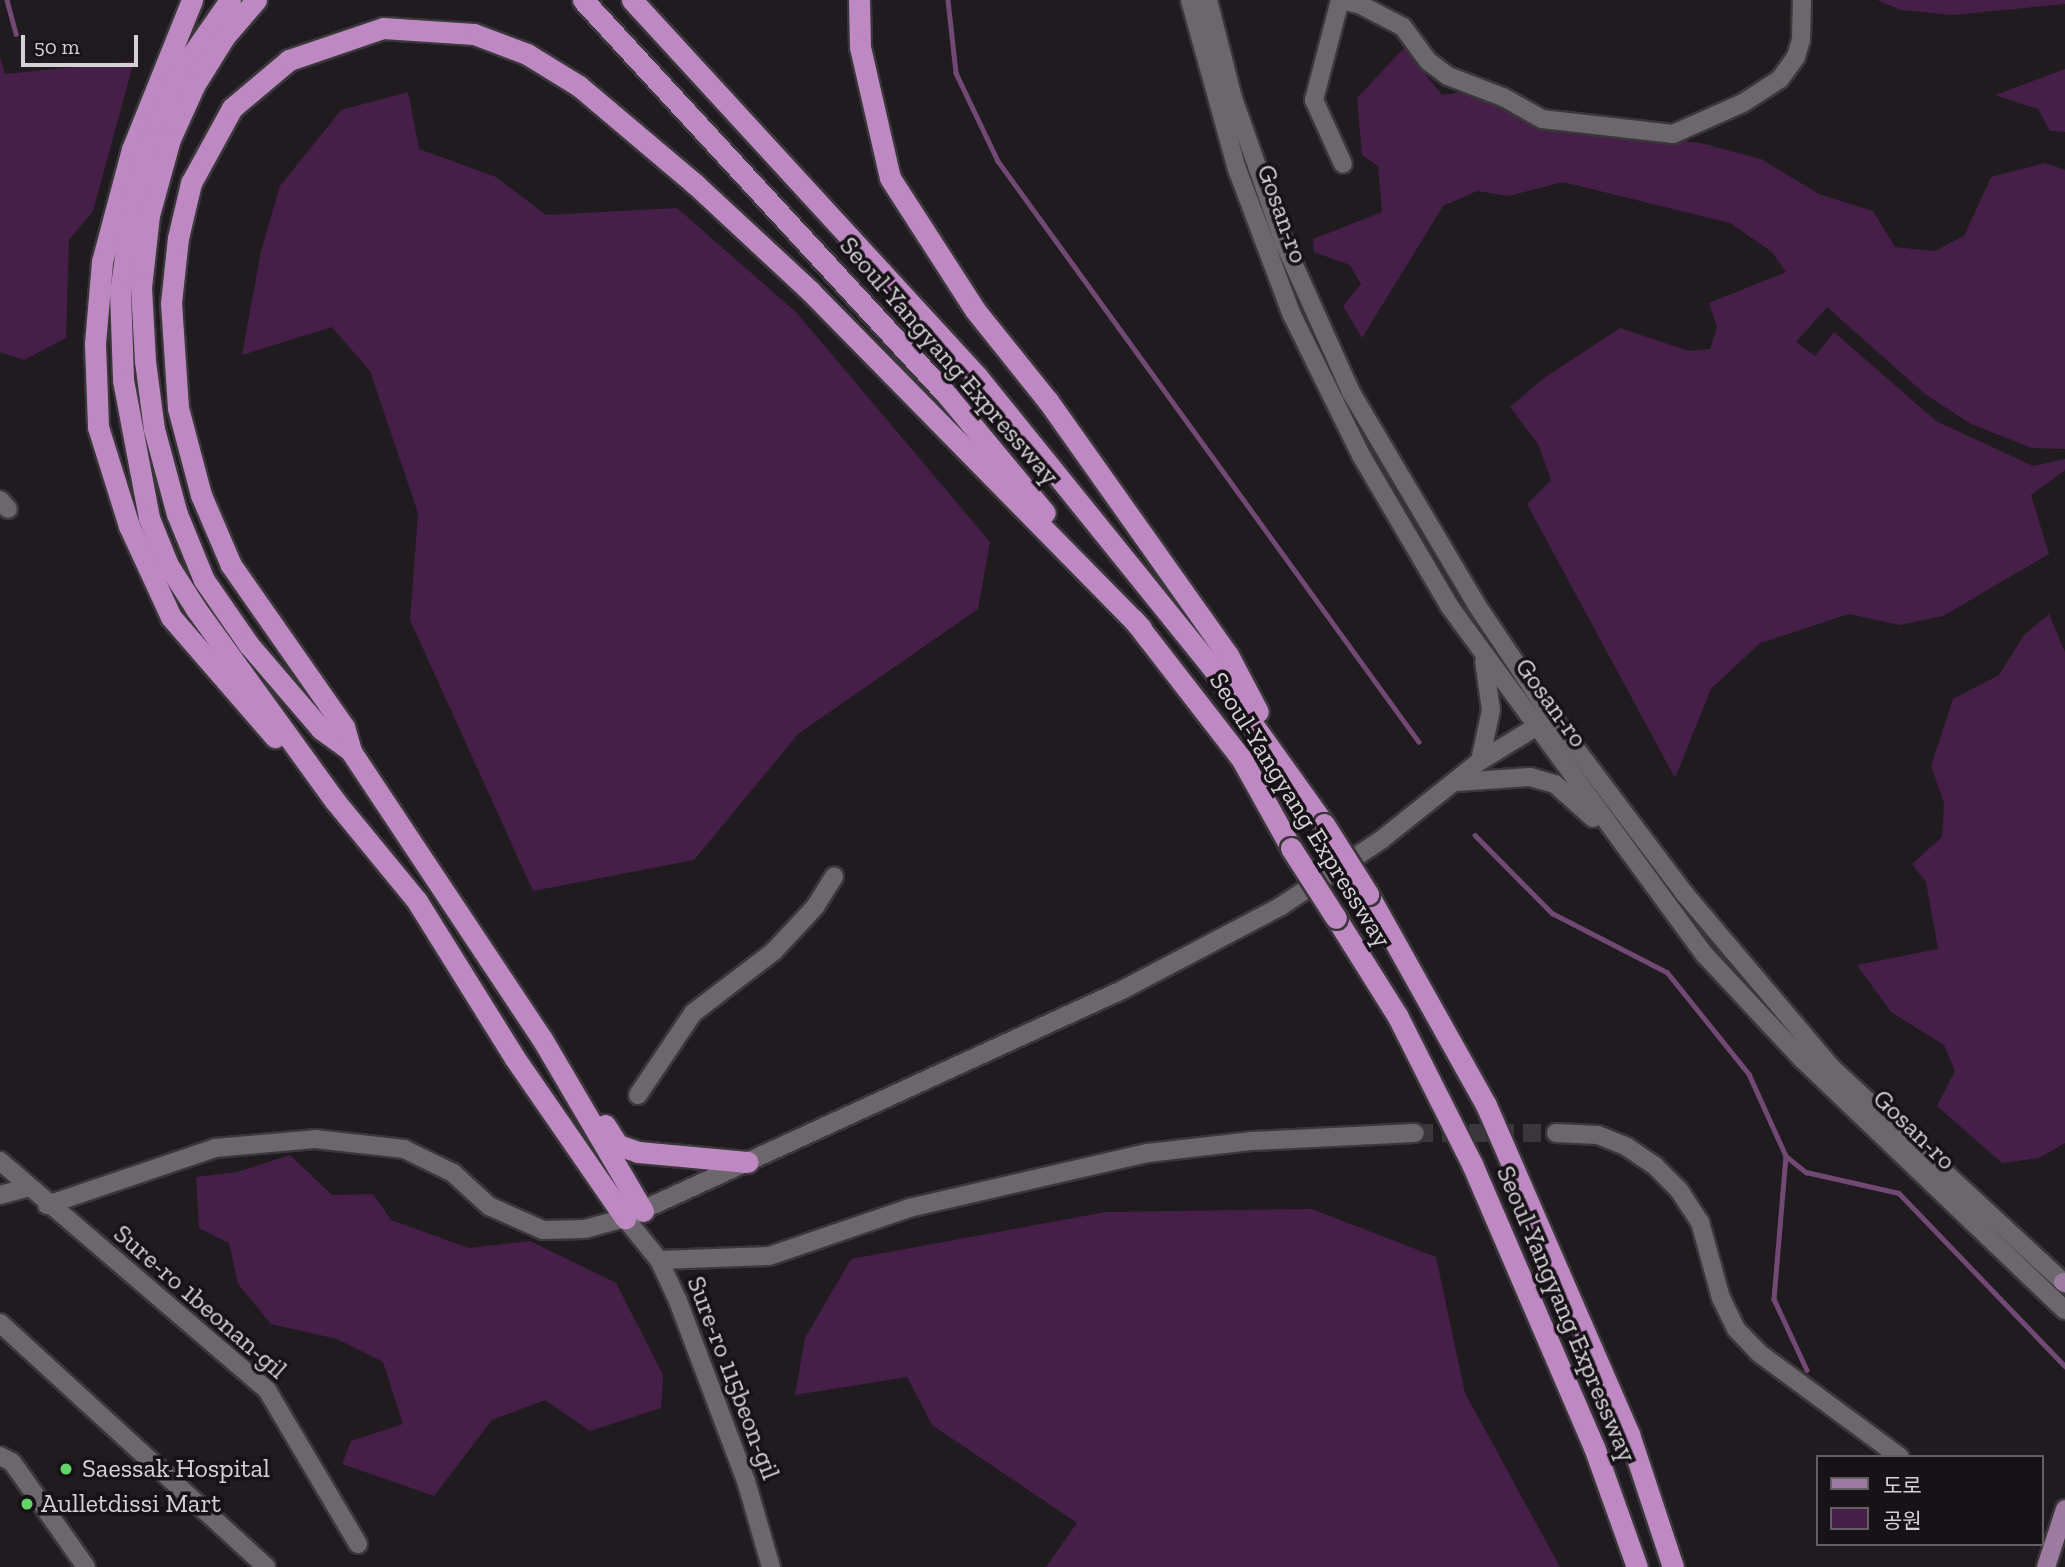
<!DOCTYPE html>
<html>
<head>
<meta charset="utf-8">
<style>
  body { margin:0 }
  #map { position:relative; width:2065px; height:1567px; overflow:hidden; background:#1f1b1f; font-family:"Zilla Slab","Noto Sans KR",serif }
  div>[style] { position:absolute }
  [style*='--x'] { left:calc(var(--x)*1px); top:calc(var(--y)*1px); width:calc(var(--w)*1px); rotate:calc(var(--a)*1deg) }
  .green>* { inset:0; background:#461f49 }
  .stream>* { height:4.5px; margin:-2.25px; padding:0 2.25px; transform-origin:2.25px; border-radius:2.25px; background:#724975 }
  .minor-tunnel>* { height:18px; margin-top:-9px; transform-origin:0; background:repeating-linear-gradient(90deg,#3a363a 0 18px,transparent 0 27px) }
  .roads { filter:drop-shadow(2px 0 #3a373a) drop-shadow(-2px 0 #3a373a) drop-shadow(0 2px #3a373a) drop-shadow(0 -2px #3a373a) }
  .minor>* { height:18px; margin:-9px; padding:0 9px; transform-origin:9px; border-radius:9px; background:#6c676c }
  .major>* { height:18px; margin:-9px; padding:0 9px; transform-origin:9px; border-radius:9px; background:#9d7ba0 }
  .highway>* { height:21px; margin:-10.5px; padding:0 10.5px; transform-origin:10.5px; border-radius:10.5px; background:#be88c2 }
  .bridges { filter:drop-shadow(2px 0 #3a373a) drop-shadow(-2px 0 #3a373a) drop-shadow(0 2px #3a373a) drop-shadow(0 -2px #3a373a) }
  .highway-bridge>* { height:21px; margin:-10.5px; padding:0 10.5px; transform-origin:10.5px; border-radius:10.5px; background:#be88c2 }
  .dots>* { width:19px; height:19px; translate:-50% -50%; box-sizing:border-box; border:4px solid #161216; border-radius:50% }
  span { translate:-50% -50%; white-space:nowrap; text-align:center; line-height:1.15; -webkit-text-stroke:7px #161216; paint-order:stroke }
  .street-label { font-size:26px; color:#d5d2d5 }
  .poi-label { font-size:26px; color:#d5d2d5 }
  .left { translate:0 -50%; text-align:left }
  .legend { position:absolute; left:1816px; top:1455px; width:228px; height:91px; box-sizing:border-box; background:#161216; border:2px solid #625f62; margin:0; padding:9px 12px; list-style:none; font-size:21px; color:#d5d2d5 }
  .legend li { display:flex; align-items:center; gap:14px; height:35px }
  .legend b { width:35px; border:2px solid #625f62 }
  .scale { position:absolute; left:21px; top:35px; width:117px; height:32px; box-sizing:border-box; border:4px solid #d5d2d5; border-top:0; padding-left:9px; font-size:21px; line-height:24px; white-space:nowrap; color:#d5d2d5; -webkit-text-stroke:5px #161216; paint-order:stroke }
</style>
</head>
<body>
<div id="map">
  <div class="green">
    <div style="clip-path:polygon(1877px 0,2065px 0,2065px 4px,1953px 15px,1901px 10px)"></div>
    <div style="clip-path:polygon(1404px 48px,1442px 95px,1469px 91px,1542px 125px,1701px 143px,1761px 159px,1819px 194px,1873px 211px,1895px 247px,1935px 251px,1964px 236px,1991px 177px,2045px 163px,2065px 170px,2065px 449px,2032px 448px,1971px 424px,1925px 394px,1827px 307px,1796px 342px,1815px 356px,1834px 332px,1936px 421px,2033px 466px,2065px 459px,2065px 470px,2031px 495px,2049px 554px,1943px 616px,1900px 625px,1849px 614px,1760px 643px,1711px 689px,1675px 778px,1527px 504px,1551px 480px,1538px 444px,1510px 407px,1544px 378px,1620px 328px,1689px 351px,1710px 349px,1717px 327px,1709px 303px,1786px 272px,1772px 252px,1730px 223px,1563px 182px,1509px 196px,1477px 191px,1443px 206px,1362px 338px,1343px 306px,1361px 284px,1350px 265px,1314px 252px,1313px 239px,1382px 212px,1378px 166px,1362px 155px,1357px 98px)"></div>
    <div style="clip-path:polygon(0 57px,5px 74px,134px 61px,93px 211px,69px 240px,66px 338px,24px 360px,0 352px)"></div>
    <div style="clip-path:polygon(2065px 69px,2065px 132px,2050px 131px,2038px 109px,1995px 95px)"></div>
    <div style="clip-path:polygon(408px 92px,419px 149px,496px 177px,546px 215px,677px 208px,796px 312px,990px 542px,978px 609px,798px 734px,694px 860px,533px 891px,410px 620px,418px 513px,370px 371px,332px 327px,242px 355px,261px 251px,280px 186px,341px 110px)"></div>
    <div style="clip-path:polygon(2049px 614px,2065px 652px,2065px 1143px,2039px 1158px,2002px 1163px,1937px 1106px,1955px 1071px,1944px 1045px,1891px 1012px,1857px 965px,1938px 949px,1926px 882px,1912px 864px,1942px 837px,1944px 803px,1931px 766px,1953px 699px,1999px 675px,2024px 635px)"></div>
    <div style="clip-path:polygon(290px 1155px,332px 1195px,373px 1194px,391px 1220px,469px 1248px,530px 1241px,616px 1283px,663px 1375px,661px 1408px,590px 1431px,545px 1400px,492px 1420px,434px 1496px,342px 1464px,351px 1441px,403px 1424px,383px 1362px,337px 1339px,271px 1324px,238px 1284px,229px 1243px,199px 1228px,196px 1177px,237px 1172px)"></div>
    <div style="clip-path:polygon(1312px 1209px,1436px 1257px,1465px 1393px,1560px 1567px,1046px 1567px,1077px 1523px,932px 1425px,907px 1377px,795px 1395px,805px 1338px,851px 1259px,1106px 1212px)"></div>
  </div>
  <div class="stream">
    <div style="--x:7;--y:0;--w:35;--a:75"></div>
    <div style="--x:948;--y:0;--w:73;--a:83.7"></div>
    <div style="--x:956;--y:73;--w:98;--a:64.5"></div>
    <div style="--x:998;--y:161;--w:717;--a:54.07"></div>
    <div style="--x:1475;--y:835;--w:110;--a:45.4"></div>
    <div style="--x:1552;--y:913;--w:129;--a:27.2"></div>
    <div style="--x:1667;--y:972;--w:131;--a:51.2"></div>
    <div style="--x:1749;--y:1074;--w:90;--a:65.7"></div>
    <div style="--x:1786;--y:1156;--w:26;--a:39"></div>
    <div style="--x:1806;--y:1172;--w:95;--a:12.7"></div>
    <div style="--x:1899;--y:1193;--w:240;--a:46.2"></div>
    <div style="--x:1786;--y:1156;--w:144;--a:94.8"></div>
    <div style="--x:1774;--y:1299;--w:78;--a:65.1"></div>
  </div>
  <div class="minor-tunnel">
    <div style="--x:1415;--y:1133;--w:141;--a:0"></div>
  </div>
  <div class="roads">
    <div class="minor">
      <div style="--x:1190;--y:0;--w:175;--a:74.5"></div>
      <div style="--x:1237;--y:169;--w:156;--a:69.4"></div>
      <div style="--x:1292;--y:315;--w:158;--a:63.8"></div>
      <div style="--x:1362;--y:457;--w:174;--a:59.6"></div>
      <div style="--x:1450;--y:607;--w:430;--a:53.8"></div>
      <div style="--x:1704;--y:954;--w:145;--a:47"></div>
      <div style="--x:1803;--y:1060;--w:362;--a:43.7"></div>
      <div style="--x:1208;--y:0;--w:101;--a:75.7"></div>
      <div style="--x:1233;--y:98;--w:154;--a:70.6"></div>
      <div style="--x:1284;--y:243;--w:166;--a:65.8"></div>
      <div style="--x:1352;--y:394;--w:244;--a:59.4"></div>
      <div style="--x:1476;--y:604;--w:136;--a:56.1"></div>
      <div style="--x:1552;--y:717;--w:220;--a:53.1"></div>
      <div style="--x:1684;--y:893;--w:228;--a:49.8"></div>
      <div style="--x:1831;--y:1067;--w:319;--a:42.8"></div>
      <div style="--x:1340;--y:0;--w:22;--a:13"></div>
      <div style="--x:1361;--y:5;--w:47;--a:27.6"></div>
      <div style="--x:1403;--y:27;--w:42;--a:53.7"></div>
      <div style="--x:1428;--y:61;--w:25;--a:37"></div>
      <div style="--x:1448;--y:76;--w:59;--a:20.9"></div>
      <div style="--x:1503;--y:97;--w:45;--a:29.4"></div>
      <div style="--x:1542;--y:119;--w:132;--a:6.5"></div>
      <div style="--x:1673;--y:134;--w:77;--a:-23.9"></div>
      <div style="--x:1743;--y:103;--w:44;--a:-33"></div>
      <div style="--x:1780;--y:79;--w:27;--a:-54"></div>
      <div style="--x:1796;--y:57;--w:18;--a:-74"></div>
      <div style="--x:1801;--y:40;--w:40;--a:-88.6"></div>
      <div style="--x:1340;--y:0;--w:103;--a:104.6"></div>
      <div style="--x:1314;--y:100;--w:70;--a:65.6"></div>
      <div style="--x:0;--y:500;--w:12;--a:48"></div>
      <div style="--x:1480;--y:761;--w:52;--a:-77.8"></div>
      <div style="--x:1491;--y:710;--w:49;--a:-98.1"></div>
      <div style="--x:1457;--y:782;--w:73;--a:-3.9"></div>
      <div style="--x:1530;--y:777;--w:26;--a:16"></div>
      <div style="--x:1555;--y:784;--w:51;--a:41.8"></div>
      <div style="--x:638;--y:1095;--w:99;--a:-56.1"></div>
      <div style="--x:693;--y:1013;--w:102;--a:-37.4"></div>
      <div style="--x:774;--y:951;--w:60;--a:-47"></div>
      <div style="--x:815;--y:907;--w:36;--a:-58"></div>
      <div style="--x:1556;--y:1133;--w:42;--a:2.7"></div>
      <div style="--x:1598;--y:1135;--w:31;--a:22"></div>
      <div style="--x:1627;--y:1147;--w:34;--a:34"></div>
      <div style="--x:1655;--y:1166;--w:34;--a:45"></div>
      <div style="--x:1679;--y:1190;--w:38;--a:57"></div>
      <div style="--x:1700;--y:1222;--w:79;--a:74.6"></div>
      <div style="--x:1721;--y:1298;--w:34;--a:64"></div>
      <div style="--x:1736;--y:1329;--w:33;--a:46"></div>
      <div style="--x:1759;--y:1353;--w:175;--a:36.4"></div>
      <div style="--x:0;--y:1161;--w:352;--a:40.6"></div>
      <div style="--x:267;--y:1390;--w:179;--a:59.4"></div>
      <div style="--x:0;--y:1195;--w:28;--a:-15"></div>
      <div style="--x:47;--y:1205;--w:177;--a:-18.7"></div>
      <div style="--x:215;--y:1148;--w:100;--a:-5.1"></div>
      <div style="--x:315;--y:1139;--w:90;--a:6.4"></div>
      <div style="--x:404;--y:1149;--w:55;--a:26.1"></div>
      <div style="--x:453;--y:1173;--w:49;--a:42.5"></div>
      <div style="--x:489;--y:1206;--w:59;--a:24"></div>
      <div style="--x:543;--y:1230;--w:42;--a:-1.4"></div>
      <div style="--x:585;--y:1229;--w:41;--a:-15.4"></div>
      <div style="--x:625;--y:1218;--w:547;--a:-24.64"></div>
      <div style="--x:1122;--y:990;--w:180;--a:-27.8"></div>
      <div style="--x:1281;--y:906;--w:120;--a:-33.4"></div>
      <div style="--x:1381;--y:840;--w:127;--a:-38.6"></div>
      <div style="--x:1480;--y:761;--w:84;--a:-31.4"></div>
      <div style="--x:625;--y:1218;--w:54;--a:51"></div>
      <div style="--x:659;--y:1260;--w:45;--a:65.1"></div>
      <div style="--x:678;--y:1301;--w:192;--a:69.3"></div>
      <div style="--x:746;--y:1481;--w:90;--a:73.8"></div>
      <div style="--x:659;--y:1260;--w:110;--a:-2.1"></div>
      <div style="--x:769;--y:1256;--w:148;--a:-18.9"></div>
      <div style="--x:909;--y:1208;--w:245;--a:-13"></div>
      <div style="--x:1148;--y:1153;--w:105;--a:-6.6"></div>
      <div style="--x:1252;--y:1141;--w:163;--a:-2.8"></div>
      <div style="--x:0;--y:1323;--w:361;--a:42.5"></div>
      <div style="--x:0;--y:1456;--w:13;--a:27"></div>
      <div style="--x:12;--y:1462;--w:128;--a:54.8"></div>
    </div>
    <div class="major">
      <div style="--x:2063;--y:1282;--w:2;--a:27"></div>
      <div style="--x:2046;--y:1567;--w:61;--a:-71.9"></div>
    </div>
    <div class="highway">
      <div style="--x:192;--y:0;--w:161;--a:111.9"></div>
      <div style="--x:132;--y:149;--w:117;--a:104.9"></div>
      <div style="--x:102;--y:262;--w:82;--a:94.9"></div>
      <div style="--x:95;--y:344;--w:83;--a:87.9"></div>
      <div style="--x:98;--y:427;--w:104;--a:72.6"></div>
      <div style="--x:129;--y:526;--w:100;--a:65.2"></div>
      <div style="--x:171;--y:617;--w:159;--a:49.1"></div>
      <div style="--x:230;--y:0;--w:93;--a:124.9"></div>
      <div style="--x:177;--y:76;--w:68;--a:112.4"></div>
      <div style="--x:151;--y:139;--w:64;--a:106.4"></div>
      <div style="--x:133;--y:200;--w:93;--a:98"></div>
      <div style="--x:120;--y:292;--w:88;--a:88"></div>
      <div style="--x:123;--y:380;--w:140;--a:79.3"></div>
      <div style="--x:149;--y:518;--w:51;--a:68"></div>
      <div style="--x:168;--y:565;--w:52;--a:57.5"></div>
      <div style="--x:196;--y:609;--w:237;--a:54.1"></div>
      <div style="--x:335;--y:801;--w:129;--a:50.6"></div>
      <div style="--x:417;--y:901;--w:184;--a:58.1"></div>
      <div style="--x:514;--y:1057;--w:196;--a:55.4"></div>
      <div style="--x:256;--y:0;--w:48;--a:130.7"></div>
      <div style="--x:225;--y:36;--w:57;--a:122"></div>
      <div style="--x:195;--y:84;--w:60;--a:114.4"></div>
      <div style="--x:170;--y:139;--w:79;--a:105.4"></div>
      <div style="--x:149;--y:215;--w:72;--a:96.3"></div>
      <div style="--x:141;--y:287;--w:74;--a:86.9"></div>
      <div style="--x:145;--y:361;--w:69;--a:82.5"></div>
      <div style="--x:154;--y:429;--w:88;--a:74.9"></div>
      <div style="--x:177;--y:514;--w:71;--a:67.8"></div>
      <div style="--x:204;--y:580;--w:79;--a:55.3"></div>
      <div style="--x:249;--y:645;--w:111;--a:49.4"></div>
      <div style="--x:321;--y:729;--w:37;--a:36"></div>
      <div style="--x:583;--y:0;--w:537;--a:47.34"></div>
      <div style="--x:947;--y:395;--w:153;--a:50.3"></div>
      <div style="--x:632;--y:0;--w:510;--a:47.46"></div>
      <div style="--x:977;--y:376;--w:373;--a:51.1"></div>
      <div style="--x:1211;--y:666;--w:194;--a:54.4"></div>
      <div style="--x:859;--y:0;--w:47;--a:88.8"></div>
      <div style="--x:860;--y:47;--w:134;--a:77.1"></div>
      <div style="--x:890;--y:178;--w:157;--a:57.2"></div>
      <div style="--x:975;--y:310;--w:117;--a:51.3"></div>
      <div style="--x:1048;--y:401;--w:311;--a:54.7"></div>
      <div style="--x:1228;--y:655;--w:64;--a:62.2"></div>
      <div style="--x:1133;--y:619;--w:176;--a:52.2"></div>
      <div style="--x:1241;--y:758;--w:103;--a:60.9"></div>
      <div style="--x:1368;--y:894;--w:242;--a:60.8"></div>
      <div style="--x:1486;--y:1105;--w:359;--a:66.5"></div>
      <div style="--x:1629;--y:1434;--w:140;--a:71.7"></div>
      <div style="--x:1336;--y:918;--w:117;--a:57.9"></div>
      <div style="--x:1398;--y:1017;--w:165;--a:63.3"></div>
      <div style="--x:1472;--y:1164;--w:308;--a:66.7"></div>
      <div style="--x:1594;--y:1447;--w:127;--a:70.3"></div>
      <div style="--x:605;--y:1125;--w:24;--a:57"></div>
      <div style="--x:618;--y:1145;--w:21;--a:19"></div>
      <div style="--x:638;--y:1152;--w:110;--a:5.2"></div>
      <div style="--x:643;--y:1211;--w:199;--a:-120.4"></div>
      <div style="--x:542;--y:1039;--w:346;--a:-123.6"></div>
      <div style="--x:351;--y:751;--w:25;--a:-106"></div>
      <div style="--x:344;--y:727;--w:198;--a:-124.9"></div>
      <div style="--x:231;--y:565;--w:76;--a:-113.2"></div>
      <div style="--x:201;--y:495;--w:90;--a:-104.8"></div>
      <div style="--x:178;--y:408;--w:105;--a:-93.8"></div>
      <div style="--x:171;--y:303;--w:65;--a:-83.9"></div>
      <div style="--x:178;--y:238;--w:57;--a:-76.7"></div>
      <div style="--x:191;--y:183;--w:85;--a:-61.3"></div>
      <div style="--x:232;--y:108;--w:75;--a:-40.1"></div>
      <div style="--x:289;--y:60;--w:99;--a:-18.8"></div>
      <div style="--x:383;--y:28;--w:91;--a:3.8"></div>
      <div style="--x:474;--y:34;--w:57;--a:20.7"></div>
      <div style="--x:527;--y:54;--w:61;--a:31.6"></div>
      <div style="--x:579;--y:86;--w:152;--a:40.2"></div>
      <div style="--x:695;--y:184;--w:157;--a:42.9"></div>
      <div style="--x:810;--y:291;--w:472;--a:45.5"></div>
    </div>
  </div>
  <div class="bridges">
    <div class="highway-bridge">
      <div style="--x:1324;--y:824;--w:83;--a:57.8"></div>
      <div style="--x:1291;--y:848;--w:83;--a:57.3"></div>
    </div>
  </div>
  <div class="dots">
    <div style="left:66px;top:1469px;background:#63d469"></div>
    <div style="left:27px;top:1504px;background:#63d469"></div>
  </div>
  <div class="street-label">
    <span style="left:1282px;top:214px;rotate:70deg">Gosan-ro</span>
    <span style="left:949px;top:361px;rotate:49deg">Seoul-Yangyang Expressway</span>
    <span style="left:1551px;top:703px;rotate:54deg">Gosan-ro</span>
    <span style="left:1300px;top:810px;rotate:58deg">Seoul-Yangyang Expressway</span>
    <span style="left:1914px;top:1130px;rotate:44deg">Gosan-ro</span>
    <span style="left:200px;top:1302px;rotate:41deg">Sure-ro 1beonan-gil</span>
    <span style="left:1566px;top:1314px;rotate:67deg">Seoul-Yangyang Expressway</span>
    <span style="left:733px;top:1378px;rotate:69deg">Sure-ro 115beon-gil</span>
  </div>
  <div class="poi-label">
    <span class="left" style="left:82px;top:1469px">Saessak Hospital</span>
    <span class="left" style="left:41px;top:1504px">Aulletdissi Mart</span>
  </div>
  <ul class="legend">
  <li><b style="height:9px;background:#9d7ba0"></b>도로</li>
  <li><b style="height:19px;background:#461f49"></b>공원</li>
  </ul>
  <div class="scale">50 m</div>
</div>
</body>
</html>
